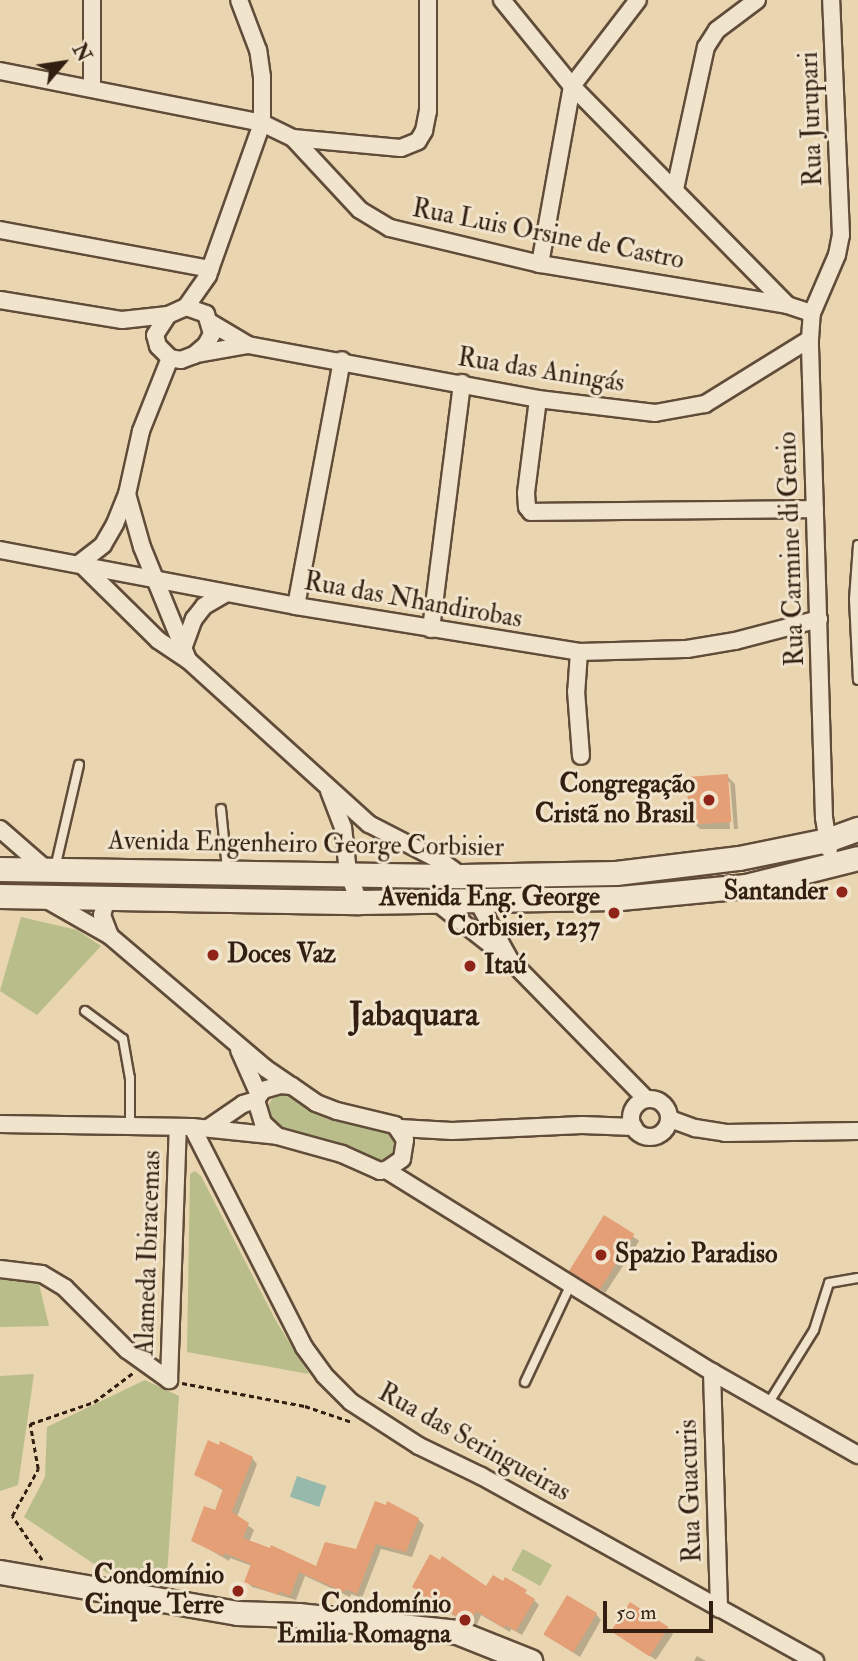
<!DOCTYPE html>
<html>
<head>
<meta charset="utf-8">
<style>
  body { margin:0 }
  #map { position:relative; width:858px; height:1661px; overflow:hidden; background:#e9d5b0; font-family:"IM FELL Double Pica",serif }
  div>[style] { position:absolute }
  [style*='--x'] { left:calc(var(--x)*1px); top:calc(var(--y)*1px); width:calc(var(--w)*1px); rotate:calc(var(--a)*1deg) }
  .green>* { inset:0; background:#b8bd8a; transform-origin:0 0 }
  .water>* { inset:0; background:#97b9ab; transform-origin:0 0 }
  .shadow>* { inset:0; background:#0003; transform-origin:0 0 }
  .building>* { inset:0; background:#e49f77; transform-origin:0 0 }
  .path>* { height:2.5px; margin-top:-1.25px; transform-origin:0; background:repeating-linear-gradient(90deg,#321f11 0 5px,transparent 0 8.5px) }
  .roads { filter:drop-shadow(2px 0 #604c39) drop-shadow(-2px 0 #604c39) drop-shadow(0 2px #604c39) drop-shadow(0 -2px #604c39) }
  .lane>* { height:8px; margin:-4px; padding:0 4px; transform-origin:4px; border-radius:4px; background:#f1e4cc }
  .street>* { height:16px; margin:-8px; padding:0 8px; transform-origin:8px; border-radius:8px; background:#f1e4cc }
  .street>.ring { margin:-8px; padding:0; box-sizing:content-box; background:none; border:16px solid #f1e4cc; border-radius:50% }
  .secondary>* { height:23px; margin:-11.5px; padding:0 11.5px; transform-origin:11.5px; border-radius:11.5px; background:#f1e4cc }
  .dots>* { width:19px; height:19px; translate:-50% -50%; box-sizing:border-box; border:4px solid #f1e4cc; border-radius:50% }
  span { translate:-50% -50%; white-space:nowrap; text-align:center; line-height:1.15; -webkit-text-stroke:6px #f1e4cc; paint-order:stroke }
  .street-label { font-size:26px; color:#321f11 }
  .poi-label { font-size:26px; color:#321f11; font-weight:700 }
  .right { translate:-100% -50%; text-align:right }
  .left { translate:0 -50%; text-align:left }
  .district-label { font-size:33px; color:#321f11; font-weight:700 }
  .north { position:absolute; left:28px; top:28px; width:70px; height:70px; -webkit-text-stroke:5px #f1e4cc; paint-order:stroke; rotate:61deg; font-size:19px; font-weight:700; line-height:28px; text-align:center; color:#321f11 }
  .north::after { content:''; display:block; margin:auto; width:24px; height:32px; background:#321f11; clip-path:polygon(50% 0,100% 100%,50% 72%,0 100%) }
  .scale { position:absolute; left:603px; top:1601px; width:110px; height:32px; box-sizing:border-box; border:4px solid #321f11; border-top:0; padding-left:9px; font-size:21px; line-height:24px; white-space:nowrap; color:#321f11; -webkit-text-stroke:5px #f1e4cc; paint-order:stroke }
</style>
</head>
<body>
<div id="map">
  <div class="green">
    <div style="clip-path:polygon(21px 917px,77px 930px,101px 946px,37px 1015px,0 991px)"></div>
    <div style="clip-path:polygon(282px 1092px,316px 1111px,339px 1120px,387px 1130px,397px 1140px,398px 1155px,381px 1166px,278px 1131px,267px 1114px,267px 1107px,275px 1094px)"></div>
    <div style="clip-path:polygon(195px 1171px,201px 1176px,276px 1321px,309px 1374px,187px 1352px,190px 1174px)"></div>
    <div style="clip-path:polygon(0 1280px,38px 1280px,49px 1326px,0 1327px)"></div>
    <div style="clip-path:polygon(34px 1374px,18px 1485px,0 1491px,0 1376px)"></div>
    <div style="clip-path:polygon(145px 1380px,179px 1396px,166px 1590px,115px 1578px,24px 1517px,45px 1477px,47px 1427px)"></div>
    <div style="left:523px;top:1549px;width:33px;height:24px;rotate:29deg"></div>
  </div>
  <div class="water">
    <div style="left:297px;top:1476px;width:31px;height:22px;rotate:19deg"></div>
  </div>
  <div class="shadow">
    <div style="clip-path:polygon(727px 776px,735px 784px,738px 829px,734px 829px,730px 782px,727px 782px,730px 829px,700px 829px,692px 821px)"></div>
    <div style="left:604px;top:1218px;width:42px;height:62px;rotate:33deg"></div>
    <div style="clip-path:polygon(252px 1458px,257px 1464px,237px 1517px,254px 1530px,249px 1542px,317px 1568px,357px 1552px,418px 1519px,424px 1525px,412px 1557px,381px 1549px,362px 1598px,351px 1594px,350px 1597px,305px 1576px,296px 1600px,252px 1587px,246px 1581px,252px 1566px,230px 1558px,229px 1561px,193px 1540px,216px 1513px,224px 1491px,196px 1474px)"></div>
    <div style="clip-path:polygon(414px 1586px,487px 1588px,534px 1600px,539px 1605px,522px 1635px,511px 1629px,510px 1632px,481px 1615px,476px 1627px,466px 1623px,428px 1600px)"></div>
    <div style="left:630px;top:1605px;width:52px;height:31px;rotate:34deg"></div>
    <div style="clip-path:polygon(596px 1614px,601px 1620px,580px 1657px,546px 1635px)"></div>
    <div style="clip-path:polygon(697px 1656px,706px 1661px,694px 1661px)"></div>
  </div>
  <div class="building">
    <div style="left:728px;top:774px;width:48px;height:42px;rotate:86deg"></div>
    <div style="left:604px;top:1215px;width:36px;height:66px;rotate:32deg"></div>
    <div style="clip-path:polygon(208px 1440px,219px 1445px,220px 1441px,253px 1457px,232px 1512px,249px 1523px,243px 1538px,270px 1548px,271px 1545px,316px 1566px,325px 1542px,356px 1549px,375px 1501px,386px 1505px,387px 1501px,419px 1518px,406px 1552px,376px 1544px,357px 1594px,346px 1589px,344px 1592px,299px 1572px,290px 1596px,279px 1591px,278px 1595px,244px 1582px,251px 1564px,225px 1553px,223px 1556px,191px 1541px,204px 1506px,215px 1510px,223px 1489px,194px 1475px)"></div>
    <div style="clip-path:polygon(430px 1554px,440px 1560px,442px 1556px,486px 1586px,493px 1575px,503px 1581px,505px 1577px,527px 1590px,525px 1593px,535px 1599px,516px 1631px,506px 1625px,504px 1628px,476px 1611px,471px 1622px,459px 1618px,421px 1595px,422px 1593px,412px 1587px)"></div>
    <div style="left:567px;top:1595px;width:35px;height:46px;rotate:31deg"></div>
    <div style="left:630px;top:1602px;width:46px;height:35px;rotate:33deg"></div>
  </div>
  <div class="path">
    <div style="--x:361;--y:851;--w:25;--a:-2"></div>
    <div style="--x:182;--y:1383;--w:125;--a:10.6"></div>
    <div style="--x:305;--y:1406;--w:50;--a:18.8"></div>
    <div style="--x:42;--y:1560;--w:53;--a:-124.3"></div>
    <div style="--x:12;--y:1516;--w:54;--a:-61"></div>
    <div style="--x:38;--y:1469;--w:46;--a:-100.1"></div>
    <div style="--x:30;--y:1424;--w:68;--a:-19"></div>
    <div style="--x:94;--y:1402;--w:50;--a:-36.9"></div>
  </div>
  <div class="roads">
    <div class="lane">
      <div style="--x:858;--y:545;--w:54;--a:94.2"></div>
      <div style="--x:854;--y:599;--w:81;--a:87.2"></div>
      <div style="--x:221;--y:809;--w:60;--a:84.3"></div>
      <div style="--x:55;--y:868;--w:106;--a:-76.9"></div>
      <div style="--x:85;--y:1011;--w:47;--a:36.4"></div>
      <div style="--x:123;--y:1039;--w:40;--a:80"></div>
      <div style="--x:130;--y:1078;--w:48;--a:90"></div>
      <div style="--x:525;--y:1382;--w:108;--a:-64.9"></div>
      <div style="--x:768;--y:1404;--w:87;--a:-58.1"></div>
      <div style="--x:814;--y:1330;--w:49;--a:-72.3"></div>
      <div style="--x:829;--y:1283;--w:29;--a:-10"></div>
    </div>
    <div class="street">
      <div style="--x:502;--y:0;--w:111;--a:50.9"></div>
      <div style="--x:572;--y:86;--w:307;--a:45.5"></div>
      <div style="--x:787;--y:305;--w:26;--a:18"></div>
      <div style="--x:0;--y:71;--w:267;--a:11.2"></div>
      <div style="--x:262;--y:123;--w:34;--a:26"></div>
      <div style="--x:293;--y:138;--w:108;--a:5.3"></div>
      <div style="--x:401;--y:148;--w:18;--a:-22"></div>
      <div style="--x:418;--y:141;--w:12;--a:-59"></div>
      <div style="--x:424;--y:131;--w:20;--a:-79"></div>
      <div style="--x:428;--y:111;--w:111;--a:-90"></div>
      <div style="--x:92;--y:87;--w:87;--a:-90"></div>
      <div style="--x:293;--y:138;--w:98;--a:47.1"></div>
      <div style="--x:360;--y:210;--w:35;--a:31"></div>
      <div style="--x:390;--y:228;--w:154;--a:13.5"></div>
      <div style="--x:540;--y:264;--w:250;--a:9.4"></div>
      <div style="--x:675;--y:189;--w:145;--a:-77.7"></div>
      <div style="--x:706;--y:47;--w:20;--a:-57"></div>
      <div style="--x:717;--y:30;--w:50;--a:-36.9"></div>
      <div style="--x:0;--y:230;--w:214;--a:10.5"></div>
      <div style="--x:540;--y:264;--w:181;--a:-79.8"></div>
      <div style="--x:572;--y:86;--w:108;--a:-52.5"></div>
      <div style="--x:0;--y:300;--w:124;--a:9.3"></div>
      <div style="--x:122;--y:320;--w:46;--a:-6.2"></div>
      <div style="--x:186;--y:307;--w:39;--a:-55"></div>
      <div style="--x:208;--y:275;--w:161;--a:-70.4"></div>
      <div style="--x:262;--y:123;--w:46;--a:-90"></div>
      <div style="--x:262;--y:77;--w:27;--a:-98"></div>
      <div style="--x:258;--y:50;--w:53;--a:-110.8"></div>
      <div style="--x:186;--y:307;--w:21;--a:19"></div>
      <div style="--x:206;--y:314;--w:21;--a:73"></div>
      <div style="--x:212;--y:334;--w:13;--a:119"></div>
      <div style="--x:206;--y:345;--w:16;--a:140"></div>
      <div style="--x:194;--y:355;--w:14;--a:159"></div>
      <div style="--x:181;--y:360;--w:11;--a:-170"></div>
      <div style="--x:170;--y:358;--w:17;--a:-135"></div>
      <div style="--x:158;--y:346;--w:11;--a:-105"></div>
      <div style="--x:155;--y:335;--w:24;--a:-57"></div>
      <div style="--x:168;--y:315;--w:20;--a:-24"></div>
      <div style="--x:211;--y:323;--w:43;--a:30.7"></div>
      <div style="--x:248;--y:345;--w:295;--a:10.5"></div>
      <div style="--x:538;--y:399;--w:118;--a:6.8"></div>
      <div style="--x:655;--y:413;--w:51;--a:-10.2"></div>
      <div style="--x:705;--y:404;--w:123;--a:-31.8"></div>
      <div style="--x:196;--y:354;--w:53;--a:-9.8"></div>
      <div style="--x:170;--y:358;--w:79;--a:111.7"></div>
      <div style="--x:141;--y:431;--w:65;--a:102.5"></div>
      <div style="--x:127;--y:494;--w:32;--a:112"></div>
      <div style="--x:115;--y:524;--w:24;--a:120"></div>
      <div style="--x:103;--y:545;--w:29;--a:142"></div>
      <div style="--x:80;--y:563;--w:110;--a:44.6"></div>
      <div style="--x:158;--y:640;--w:36;--a:34"></div>
      <div style="--x:188;--y:660;--w:244;--a:42.2"></div>
      <div style="--x:369;--y:824;--w:81;--a:27.2"></div>
      <div style="--x:441;--y:861;--w:26;--a:36"></div>
      <div style="--x:538;--y:399;--w:95;--a:97.3"></div>
      <div style="--x:526;--y:493;--w:14;--a:86"></div>
      <div style="--x:527;--y:507;--w:6;--a:51"></div>
      <div style="--x:531;--y:512;--w:284;--a:-0.6"></div>
      <div style="--x:127;--y:494;--w:55;--a:74.2"></div>
      <div style="--x:142;--y:547;--w:122;--a:67.8"></div>
      <div style="--x:0;--y:550;--w:301;--a:10.7"></div>
      <div style="--x:296;--y:606;--w:287;--a:9.2"></div>
      <div style="--x:579;--y:652;--w:108;--a:-1.6"></div>
      <div style="--x:687;--y:649;--w:49;--a:-9.5"></div>
      <div style="--x:735;--y:641;--w:87;--a:-14.7"></div>
      <div style="--x:296;--y:606;--w:250;--a:-79.4"></div>
      <div style="--x:431;--y:629;--w:248;--a:-82.8"></div>
      <div style="--x:184;--y:646;--w:29;--a:-70"></div>
      <div style="--x:194;--y:619;--w:16;--a:-52"></div>
      <div style="--x:204;--y:606;--w:24;--a:-30"></div>
      <div style="--x:579;--y:652;--w:39;--a:94"></div>
      <div style="--x:576;--y:691;--w:65;--a:85.6"></div>
      <div style="--x:329;--y:791;--w:39;--a:69"></div>
      <div style="--x:343;--y:827;--w:45;--a:83.7"></div>
      <div style="--x:348;--y:872;--w:32;--a:70"></div>
      <div style="--x:0;--y:829;--w:62;--a:41.1"></div>
      <div style="--x:829;--y:849;--w:31;--a:-99"></div>
      <div style="--x:824;--y:818;--w:479;--a:-91.7"></div>
      <div style="--x:810;--y:339;--w:26;--a:-86"></div>
      <div style="--x:812;--y:313;--w:63;--a:-66.7"></div>
      <div style="--x:837;--y:255;--w:20;--a:-79"></div>
      <div style="--x:841;--y:235;--w:235;--a:-92.4"></div>
      <div style="--x:474;--y:895;--w:74;--a:61"></div>
      <div style="--x:107;--y:898;--w:18;--a:106"></div>
      <div style="--x:102;--y:915;--w:22;--a:69"></div>
      <div style="--x:47;--y:900;--w:73;--a:29.7"></div>
      <div style="--x:110;--y:936;--w:204;--a:40.4"></div>
      <div style="--x:265;--y:1068;--w:30;--a:34"></div>
      <div style="--x:435;--y:901;--w:95;--a:38.2"></div>
      <div style="--x:510;--y:960;--w:194;--a:45.6"></div>
      <div style="--x:239;--y:1050;--w:49;--a:66"></div>
      <div style="--x:280;--y:1085;--w:12;--a:5"></div>
      <div style="--x:292;--y:1086;--w:29;--a:35"></div>
      <div style="--x:316;--y:1103;--w:22;--a:21"></div>
      <div style="--x:337;--y:1111;--w:60;--a:13.6"></div>
      <div style="--x:395;--y:1125;--w:18;--a:56"></div>
      <div style="--x:405;--y:1140;--w:19;--a:99"></div>
      <div style="--x:402;--y:1159;--w:19;--a:145"></div>
      <div style="--x:386;--y:1170;--w:6;--a:171"></div>
      <div style="--x:380;--y:1171;--w:42;--a:-155.9"></div>
      <div style="--x:342;--y:1154;--w:67;--a:-164.5"></div>
      <div style="--x:277;--y:1136;--w:19;--a:-137"></div>
      <div style="--x:263;--y:1123;--w:24;--a:-107"></div>
      <div style="--x:256;--y:1100;--w:12;--a:-55"></div>
      <div style="--x:263;--y:1090;--w:18;--a:-16"></div>
      <div class="ring" style="left:631px;top:1099px;width:22px;height:22px"></div>
      <div style="--x:670;--y:1119;--w:27;--a:20"></div>
      <div style="--x:695;--y:1128;--w:30;--a:9"></div>
      <div style="--x:725;--y:1133;--w:133;--a:-0.9"></div>
      <div style="--x:0;--y:1124;--w:192;--a:0.9"></div>
      <div style="--x:192;--y:1127;--w:85;--a:6"></div>
      <div style="--x:192;--y:1127;--w:247;--a:63"></div>
      <div style="--x:304;--y:1347;--w:34;--a:54"></div>
      <div style="--x:324;--y:1375;--w:38;--a:45"></div>
      <div style="--x:351;--y:1402;--w:81;--a:32.9"></div>
      <div style="--x:419;--y:1446;--w:69;--a:25.8"></div>
      <div style="--x:481;--y:1476;--w:382;--a:29"></div>
      <div style="--x:208;--y:1128;--w:42;--a:-34.4"></div>
      <div style="--x:243;--y:1104;--w:14;--a:-17"></div>
      <div style="--x:400;--y:1128;--w:52;--a:3.3"></div>
      <div style="--x:452;--y:1131;--w:130;--a:-2.6"></div>
      <div style="--x:582;--y:1125;--w:52;--a:2.2"></div>
      <div style="--x:386;--y:1170;--w:384;--a:31.8"></div>
      <div style="--x:712;--y:1372;--w:168;--a:29.6"></div>
      <div style="--x:0;--y:1269;--w:42;--a:6.8"></div>
      <div style="--x:42;--y:1274;--w:27;--a:31"></div>
      <div style="--x:65;--y:1288;--w:88;--a:45"></div>
      <div style="--x:127;--y:1350;--w:52;--a:35.5"></div>
      <div style="--x:712;--y:1372;--w:237;--a:88.3"></div>
      <div style="--x:169;--y:1380;--w:253;--a:-88"></div>
    </div>
    <div class="secondary">
      <div style="--x:0;--y:869;--w:462;--a:0.9"></div>
      <div style="--x:462;--y:876;--w:154;--a:-1.1"></div>
      <div style="--x:616;--y:873;--w:124;--a:-7"></div>
      <div style="--x:739;--y:858;--w:90;--a:-11.6"></div>
      <div style="--x:827;--y:840;--w:33;--a:-20"></div>
      <div style="--x:0;--y:896;--w:359;--a:1"></div>
      <div style="--x:359;--y:902;--w:261;--a:-0.9"></div>
      <div style="--x:620;--y:898;--w:127;--a:-5.4"></div>
      <div style="--x:746;--y:886;--w:115;--a:-14"></div>
      <div style="--x:0;--y:1572;--w:241;--a:9.8"></div>
      <div style="--x:237;--y:1613;--w:61;--a:1.9"></div>
      <div style="--x:298;--y:1615;--w:160;--a:6.1"></div>
      <div style="--x:457;--y:1632;--w:79;--a:21.7"></div>
    </div>
  </div>
  <div class="dots">
    <div style="left:709px;top:800px;background:#8f2418"></div>
    <div style="left:842px;top:892px;background:#8f2418"></div>
    <div style="left:614px;top:913px;background:#8f2418"></div>
    <div style="left:213px;top:955px;background:#8f2418"></div>
    <div style="left:470px;top:966px;background:#8f2418"></div>
    <div style="left:601px;top:1255px;background:#8f2418"></div>
    <div style="left:238px;top:1591px;background:#8f2418"></div>
    <div style="left:465px;top:1620px;background:#8f2418"></div>
  </div>
  <div class="street-label">
    <span style="left:812px;top:119px;rotate:-92deg">Rua Jurupari</span>
    <span style="left:548px;top:235px;rotate:11deg">Rua Luis Orsine de Castro</span>
    <span style="left:541px;top:371px;rotate:9deg">Rua das Aningás</span>
    <span style="left:792px;top:549px;rotate:-92deg">Rua Carmine di Genio</span>
    <span style="left:413px;top:601px;rotate:10deg">Rua das Nhandirobas</span>
    <span style="left:306px;top:845px;rotate:1deg">Avenida Engenheiro George Corbisier</span>
    <span style="left:149px;top:1253px;rotate:-88deg">Alameda Ibiracemas</span>
    <span style="left:474px;top:1443px;rotate:29deg">Rua das Seringueiras</span>
    <span style="left:691px;top:1491px;rotate:-92deg">Rua Guacuris</span>
  </div>
  <div class="poi-label">
    <span class="right" style="left:695px;top:800px">Congregação<br>Cristã no Brasil</span>
    <span class="right" style="left:828px;top:892px">Santander</span>
    <span class="right" style="left:600px;top:913px">Avenida Eng. George<br>Corbisier, 1237</span>
    <span class="left" style="left:227px;top:955px">Doces Vaz</span>
    <span class="left" style="left:484px;top:966px">Itaú</span>
    <span class="left" style="left:615px;top:1255px">Spazio Paradiso</span>
    <span class="right" style="left:224px;top:1591px">Condomínio<br>Cinque Terre</span>
    <span class="right" style="left:451px;top:1620px">Condomínio<br>Emilia Romagna</span>
  </div>
  <div class="district-label">
    <span style="left:414px;top:1015px">Jabaquara</span>
  </div>
  <div class="north">N</div>
  <div class="scale">50 m</div>
</div>
</body>
</html>
